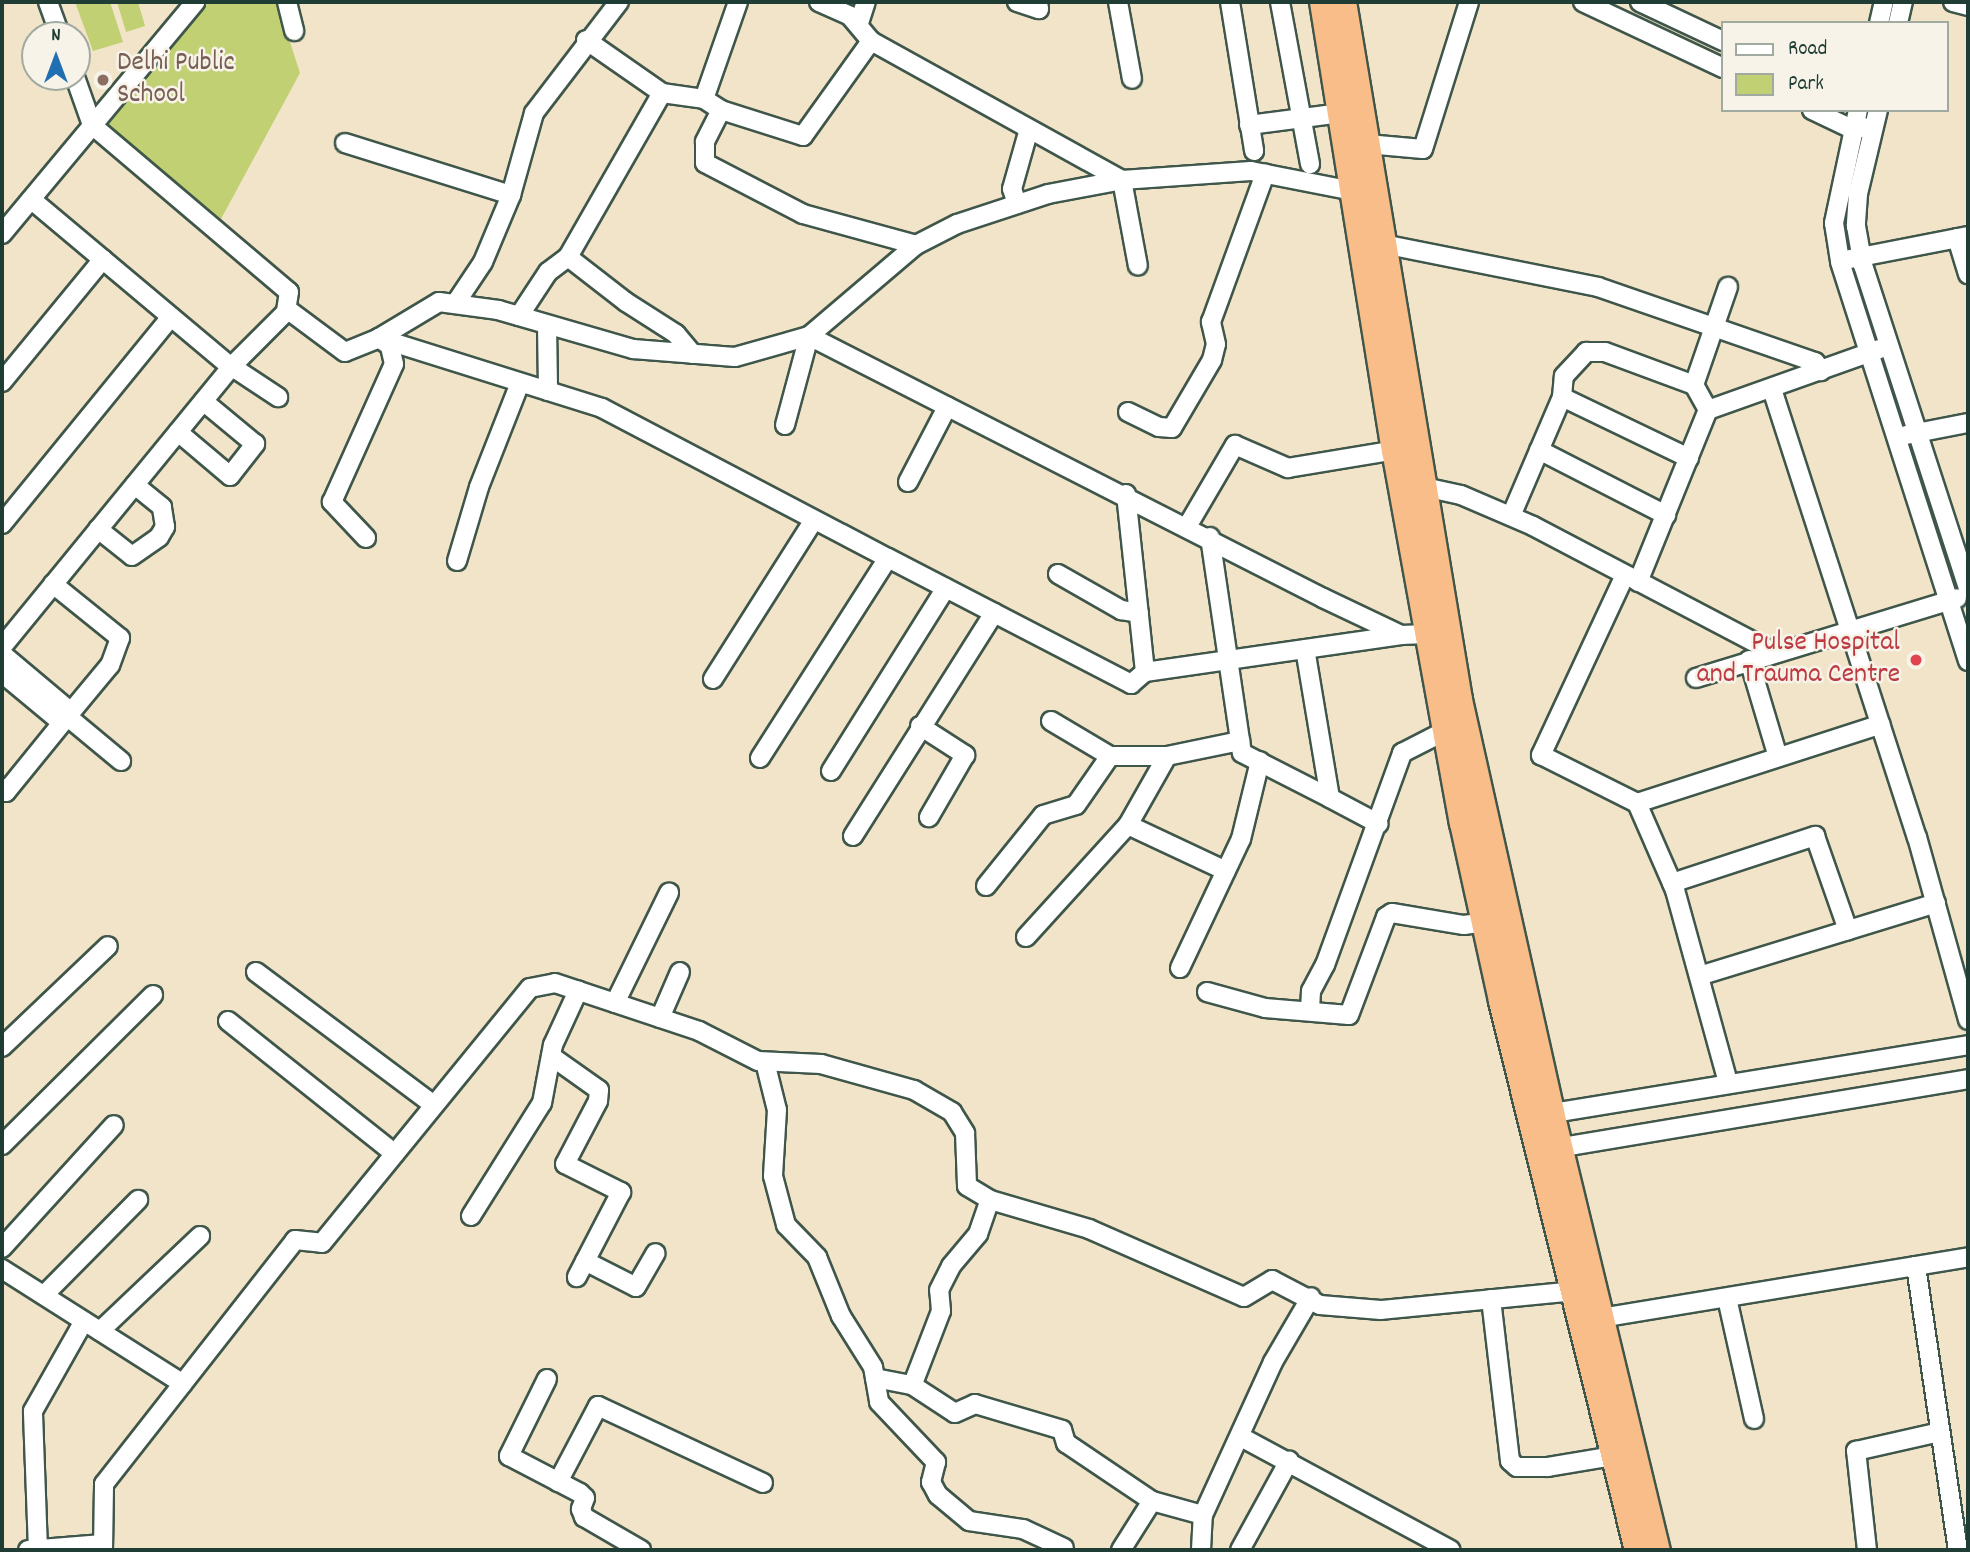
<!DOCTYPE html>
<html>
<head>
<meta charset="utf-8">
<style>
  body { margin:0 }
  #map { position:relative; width:1970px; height:1552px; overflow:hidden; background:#f2e4c9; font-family:Dekko,sans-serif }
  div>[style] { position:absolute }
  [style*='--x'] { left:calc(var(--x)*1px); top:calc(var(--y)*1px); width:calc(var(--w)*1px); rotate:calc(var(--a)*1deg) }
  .green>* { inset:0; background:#c0d072 }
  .roads { filter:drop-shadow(2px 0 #3f564a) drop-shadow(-2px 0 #3f564a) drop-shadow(0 2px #3f564a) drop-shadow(0 -2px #3f564a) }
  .minor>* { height:18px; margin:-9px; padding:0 9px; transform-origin:9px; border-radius:9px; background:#fff }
  .highway>* { height:26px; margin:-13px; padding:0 13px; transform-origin:13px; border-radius:13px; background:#f8bd89 }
  .dots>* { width:19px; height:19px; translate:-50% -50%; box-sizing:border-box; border:4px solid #f7f3e8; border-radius:50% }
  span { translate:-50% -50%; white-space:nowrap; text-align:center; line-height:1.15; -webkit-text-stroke:5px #f7f3e8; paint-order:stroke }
  .education-label { font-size:28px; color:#785e54 }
  .left { translate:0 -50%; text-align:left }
  .health-label { font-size:28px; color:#be3a42 }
  .right { translate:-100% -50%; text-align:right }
  .frame { position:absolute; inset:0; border:4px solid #1f3d34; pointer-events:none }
  .legend { position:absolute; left:1721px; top:21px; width:228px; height:91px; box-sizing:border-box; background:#f7f3e8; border:2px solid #a1aaa0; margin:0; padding:9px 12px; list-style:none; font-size:21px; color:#1f3d34 }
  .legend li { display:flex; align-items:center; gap:14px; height:35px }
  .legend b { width:35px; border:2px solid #a1aaa0 }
  .north { position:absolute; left:21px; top:21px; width:70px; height:70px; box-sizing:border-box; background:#f7f3e8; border:2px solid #a1aaa0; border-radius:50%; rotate:0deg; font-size:19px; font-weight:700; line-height:28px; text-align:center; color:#1f3d34 }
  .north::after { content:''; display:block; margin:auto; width:24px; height:32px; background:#1f6fb2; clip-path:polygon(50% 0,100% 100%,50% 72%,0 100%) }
</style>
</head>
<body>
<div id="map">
  <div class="green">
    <div style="clip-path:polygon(75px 2px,110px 2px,123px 42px,93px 51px)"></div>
    <div style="clip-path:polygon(117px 2px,138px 2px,145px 26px,126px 32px)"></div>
    <div style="clip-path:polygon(209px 2px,277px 2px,300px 73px,221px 219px,108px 125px)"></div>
  </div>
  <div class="roads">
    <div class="minor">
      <div style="--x:48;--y:2;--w:35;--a:70"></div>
      <div style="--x:287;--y:2;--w:30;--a:76"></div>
      <div style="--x:819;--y:2;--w:34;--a:24"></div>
      <div style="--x:850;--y:16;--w:33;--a:50"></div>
      <div style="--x:1017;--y:2;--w:23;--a:18"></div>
      <div style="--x:1039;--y:9;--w:7;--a:-98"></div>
      <div style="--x:1118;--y:2;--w:78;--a:79.7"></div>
      <div style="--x:1230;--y:2;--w:151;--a:80.8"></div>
      <div style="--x:1280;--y:2;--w:165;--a:79.5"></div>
      <div style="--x:1583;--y:2;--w:155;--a:25.2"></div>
      <div style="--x:1640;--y:2;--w:92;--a:25.2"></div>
      <div style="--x:1953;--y:2;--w:16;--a:15"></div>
      <div style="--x:859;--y:23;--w:22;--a:-72"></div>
      <div style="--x:1879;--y:23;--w:22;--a:-77"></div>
      <div style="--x:1898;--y:23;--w:22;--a:-77"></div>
      <div style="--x:586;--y:40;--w:93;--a:34.9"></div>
      <div style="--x:662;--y:93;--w:42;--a:8.1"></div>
      <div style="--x:704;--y:99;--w:20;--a:33"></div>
      <div style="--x:721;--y:110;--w:86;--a:17.6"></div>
      <div style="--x:803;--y:136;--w:117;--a:-54.4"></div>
      <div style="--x:871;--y:41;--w:287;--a:29"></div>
      <div style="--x:1122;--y:180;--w:87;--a:79.5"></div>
      <div style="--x:75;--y:77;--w:51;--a:70.5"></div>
      <div style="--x:92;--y:125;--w:258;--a:40.3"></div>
      <div style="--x:289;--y:292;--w:20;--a:99"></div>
      <div style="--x:286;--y:312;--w:78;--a:135"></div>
      <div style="--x:704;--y:99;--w:103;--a:-70.7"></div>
      <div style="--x:721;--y:110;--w:36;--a:117"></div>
      <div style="--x:705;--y:142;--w:21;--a:90"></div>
      <div style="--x:705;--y:163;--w:110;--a:27.5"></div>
      <div style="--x:803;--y:214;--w:117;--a:15.3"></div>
      <div style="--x:1812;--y:110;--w:47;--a:25.5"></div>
      <div style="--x:1854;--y:130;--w:10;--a:-17"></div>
      <div style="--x:1858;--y:110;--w:116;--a:102"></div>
      <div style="--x:1834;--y:223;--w:39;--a:81"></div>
      <div style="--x:1840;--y:262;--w:419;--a:72.2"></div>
      <div style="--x:1878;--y:110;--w:86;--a:103.4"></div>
      <div style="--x:1858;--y:194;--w:32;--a:94"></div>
      <div style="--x:1856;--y:226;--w:40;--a:80"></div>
      <div style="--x:1863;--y:265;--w:341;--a:72"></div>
      <div style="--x:1249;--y:125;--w:93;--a:-7.4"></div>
      <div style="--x:345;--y:143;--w:174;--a:17.4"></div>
      <div style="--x:1367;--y:144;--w:56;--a:5.1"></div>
      <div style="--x:1423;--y:149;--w:154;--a:-72.6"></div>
      <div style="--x:1017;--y:204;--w:16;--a:-108"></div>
      <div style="--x:1012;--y:189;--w:62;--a:-74.2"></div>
      <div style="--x:2;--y:234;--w:302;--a:-50.2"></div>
      <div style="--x:1957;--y:238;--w:38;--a:73"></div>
      <div style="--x:1383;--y:244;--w:219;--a:11.3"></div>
      <div style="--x:1598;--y:287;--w:230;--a:19.1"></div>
      <div style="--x:1815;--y:362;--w:11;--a:56"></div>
      <div style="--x:568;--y:257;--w:73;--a:37.8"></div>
      <div style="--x:626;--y:302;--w:59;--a:32.6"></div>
      <div style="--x:676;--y:334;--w:26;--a:50"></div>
      <div style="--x:1850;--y:259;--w:120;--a:-11"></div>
      <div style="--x:455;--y:304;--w:50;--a:-56.3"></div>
      <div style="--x:483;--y:262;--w:73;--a:-67.3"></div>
      <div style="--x:511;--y:195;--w:85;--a:-74.3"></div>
      <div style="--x:534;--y:113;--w:140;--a:-52.6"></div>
      <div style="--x:287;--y:309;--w:72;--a:36.6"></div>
      <div style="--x:345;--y:352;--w:37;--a:-22"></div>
      <div style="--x:379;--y:338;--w:70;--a:-31"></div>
      <div style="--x:439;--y:302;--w:60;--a:7.7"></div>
      <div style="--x:498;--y:310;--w:141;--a:16.1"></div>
      <div style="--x:633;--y:349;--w:102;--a:4.5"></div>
      <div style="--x:735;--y:357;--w:77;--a:-15.8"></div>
      <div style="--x:809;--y:336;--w:140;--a:-40.4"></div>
      <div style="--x:916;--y:245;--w:46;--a:-27.1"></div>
      <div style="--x:957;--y:224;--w:96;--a:-18.2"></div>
      <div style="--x:1048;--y:194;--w:75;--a:-10.7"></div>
      <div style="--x:1122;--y:180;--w:129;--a:-4"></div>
      <div style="--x:1251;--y:171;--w:104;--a:11.1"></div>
      <div style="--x:519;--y:316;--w:53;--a:-56.6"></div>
      <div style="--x:548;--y:272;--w:25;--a:-37"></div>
      <div style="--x:568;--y:257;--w:189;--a:-60.2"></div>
      <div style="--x:547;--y:325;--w:66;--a:89.1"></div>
      <div style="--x:809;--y:336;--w:577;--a:27.01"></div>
      <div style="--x:1323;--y:598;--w:86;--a:25.4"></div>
      <div style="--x:1401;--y:635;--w:26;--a:-2"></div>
      <div style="--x:379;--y:338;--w:234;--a:17.4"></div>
      <div style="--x:602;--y:408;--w:323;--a:27.7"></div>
      <div style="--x:234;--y:368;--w:53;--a:33.4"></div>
      <div style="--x:2;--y:382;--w:159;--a:-50.6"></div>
      <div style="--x:1772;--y:389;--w:471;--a:72.1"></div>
      <div style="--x:1917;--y:837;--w:190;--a:74.4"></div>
      <div style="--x:1562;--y:397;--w:141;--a:25.7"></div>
      <div style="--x:1708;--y:410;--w:29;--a:-119"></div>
      <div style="--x:1694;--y:385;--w:104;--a:-70.9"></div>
      <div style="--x:1128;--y:412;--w:34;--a:26"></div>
      <div style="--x:1159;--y:427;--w:13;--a:4"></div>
      <div style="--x:1172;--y:428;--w:79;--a:-59.5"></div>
      <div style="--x:1212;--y:360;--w:16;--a:-76"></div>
      <div style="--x:1216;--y:344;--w:23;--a:-103"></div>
      <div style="--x:1211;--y:322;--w:158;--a:-70"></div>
      <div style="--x:785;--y:425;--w:92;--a:-74.9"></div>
      <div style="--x:178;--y:432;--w:68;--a:40.2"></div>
      <div style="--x:230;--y:476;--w:41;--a:-52"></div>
      <div style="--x:255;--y:444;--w:67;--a:-140.4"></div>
      <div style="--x:1906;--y:435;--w:63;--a:-11"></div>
      <div style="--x:1539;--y:450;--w:143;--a:27.1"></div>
      <div style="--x:908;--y:482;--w:85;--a:-62.5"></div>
      <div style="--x:1415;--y:485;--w:47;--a:12.3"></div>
      <div style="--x:1461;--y:495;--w:78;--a:23.3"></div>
      <div style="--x:1533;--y:526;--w:271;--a:27.7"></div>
      <div style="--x:1126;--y:494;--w:179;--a:83.9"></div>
      <div style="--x:1145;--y:672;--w:259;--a:-8.2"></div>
      <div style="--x:1511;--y:516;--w:129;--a:-66.8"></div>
      <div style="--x:1562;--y:397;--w:21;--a:-85"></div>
      <div style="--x:1564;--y:376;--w:33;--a:-47"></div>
      <div style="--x:1586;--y:352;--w:19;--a:0"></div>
      <div style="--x:1605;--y:352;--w:95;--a:20.3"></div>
      <div style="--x:2;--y:524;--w:267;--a:-50.8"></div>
      <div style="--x:1188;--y:525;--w:93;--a:-59.6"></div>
      <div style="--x:1235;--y:445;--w:58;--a:23.5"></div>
      <div style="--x:1288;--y:468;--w:109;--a:-9.5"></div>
      <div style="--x:98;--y:529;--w:43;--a:38.5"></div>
      <div style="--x:132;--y:556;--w:33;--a:-35"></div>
      <div style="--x:159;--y:537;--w:12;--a:-59"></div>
      <div style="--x:165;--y:527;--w:20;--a:-99"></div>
      <div style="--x:162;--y:507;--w:35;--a:-141"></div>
      <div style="--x:1210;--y:537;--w:218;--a:81.6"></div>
      <div style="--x:1242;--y:753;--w:99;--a:27.1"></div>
      <div style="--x:1330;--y:798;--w:151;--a:-99.5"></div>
      <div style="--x:366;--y:538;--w:50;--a:-133.4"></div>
      <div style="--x:332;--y:502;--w:151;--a:-65.8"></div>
      <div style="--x:394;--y:364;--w:18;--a:-103"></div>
      <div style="--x:390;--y:346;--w:14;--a:-144"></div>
      <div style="--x:457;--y:561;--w:77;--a:-73.4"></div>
      <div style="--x:479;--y:487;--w:112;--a:-68.5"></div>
      <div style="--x:1058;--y:574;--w:73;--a:29.7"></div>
      <div style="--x:1121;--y:610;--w:18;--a:9"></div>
      <div style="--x:1625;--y:575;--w:199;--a:115"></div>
      <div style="--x:1541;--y:755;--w:107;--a:26.6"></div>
      <div style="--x:1637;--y:803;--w:256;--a:-17.9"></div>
      <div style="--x:1638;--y:582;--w:186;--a:-67.9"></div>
      <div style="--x:1708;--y:410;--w:182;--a:-19.6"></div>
      <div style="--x:53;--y:584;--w:86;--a:38.9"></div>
      <div style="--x:120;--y:638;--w:29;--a:110"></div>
      <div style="--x:110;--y:665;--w:61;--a:129.7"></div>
      <div style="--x:2;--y:647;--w:362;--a:-50.7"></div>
      <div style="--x:231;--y:367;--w:261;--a:-140"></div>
      <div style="--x:2;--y:654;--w:90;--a:40"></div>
      <div style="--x:71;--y:712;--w:11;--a:128"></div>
      <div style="--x:1749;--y:660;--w:101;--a:73.4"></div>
      <div style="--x:2;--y:673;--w:78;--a:39.8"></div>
      <div style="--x:62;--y:723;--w:89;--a:129.1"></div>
      <div style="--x:6;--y:792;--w:6;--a:-135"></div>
      <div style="--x:1696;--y:678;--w:273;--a:-17"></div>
      <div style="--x:713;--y:679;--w:188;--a:-57.6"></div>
      <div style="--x:68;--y:717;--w:69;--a:39.7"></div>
      <div style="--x:1051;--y:721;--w:69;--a:30.7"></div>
      <div style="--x:1110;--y:756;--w:57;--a:0"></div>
      <div style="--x:920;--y:726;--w:54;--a:32.8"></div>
      <div style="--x:965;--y:755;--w:72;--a:120.1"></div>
      <div style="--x:760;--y:758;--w:237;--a:-57.4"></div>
      <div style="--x:888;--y:558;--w:274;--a:27.4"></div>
      <div style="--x:1131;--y:684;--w:18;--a:-41"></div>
      <div style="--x:831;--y:771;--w:216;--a:-57.9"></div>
      <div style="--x:1330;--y:798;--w:55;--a:28"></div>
      <div style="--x:1637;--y:803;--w:95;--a:66.4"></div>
      <div style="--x:1675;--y:890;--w:200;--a:74.6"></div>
      <div style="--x:1128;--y:825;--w:108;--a:25.1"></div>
      <div style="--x:853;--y:836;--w:264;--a:-57.7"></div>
      <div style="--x:1672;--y:883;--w:151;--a:-18.2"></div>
      <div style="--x:1815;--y:836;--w:100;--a:70.7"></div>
      <div style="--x:986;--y:886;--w:91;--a:-51.2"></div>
      <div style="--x:1043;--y:815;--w:34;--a:-17"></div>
      <div style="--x:1076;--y:805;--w:60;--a:-55.2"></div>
      <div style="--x:1026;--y:937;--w:151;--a:-47.7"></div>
      <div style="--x:1128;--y:825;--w:79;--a:-60.5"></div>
      <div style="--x:1167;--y:756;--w:75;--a:-11.6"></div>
      <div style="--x:1180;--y:968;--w:143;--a:-64.7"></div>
      <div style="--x:1241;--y:839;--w:80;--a:-76.3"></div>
      <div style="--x:256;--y:972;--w:222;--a:36.8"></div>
      <div style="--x:1699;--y:976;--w:248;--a:-17.1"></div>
      <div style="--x:1207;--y:992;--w:60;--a:15.4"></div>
      <div style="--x:1265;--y:1008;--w:84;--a:4.8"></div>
      <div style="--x:1349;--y:1015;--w:105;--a:-69.3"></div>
      <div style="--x:1386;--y:917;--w:7;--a:-34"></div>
      <div style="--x:1392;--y:913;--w:73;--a:9.5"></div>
      <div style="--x:1464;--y:925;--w:21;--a:-8"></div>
      <div style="--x:615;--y:1003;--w:123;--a:-63.9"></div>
      <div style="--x:1310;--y:1010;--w:19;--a:-87"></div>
      <div style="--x:1311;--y:991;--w:30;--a:-62"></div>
      <div style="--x:1325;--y:965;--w:226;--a:-70"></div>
      <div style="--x:1402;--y:753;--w:48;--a:-27.1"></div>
      <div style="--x:660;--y:1018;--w:50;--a:-66.5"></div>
      <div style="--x:228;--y:1021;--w:213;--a:38.5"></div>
      <div style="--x:2;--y:1047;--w:146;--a:-43.6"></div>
      <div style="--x:551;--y:1056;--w:59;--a:35.3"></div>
      <div style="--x:599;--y:1090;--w:11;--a:95"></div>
      <div style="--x:598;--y:1101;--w:71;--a:117.6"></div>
      <div style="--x:565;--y:1164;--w:63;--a:26.6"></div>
      <div style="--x:621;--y:1192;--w:96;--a:117.4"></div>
      <div style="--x:765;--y:1062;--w:49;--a:76"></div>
      <div style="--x:777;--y:1110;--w:66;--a:93.5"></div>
      <div style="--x:773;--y:1176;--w:51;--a:75.1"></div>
      <div style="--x:786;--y:1225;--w:45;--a:45.9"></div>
      <div style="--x:817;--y:1257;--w:64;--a:67.9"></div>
      <div style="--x:841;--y:1316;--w:60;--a:57.9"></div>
      <div style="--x:873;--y:1367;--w:36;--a:80"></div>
      <div style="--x:879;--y:1402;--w:83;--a:46.5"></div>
      <div style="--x:936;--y:1462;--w:21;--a:104"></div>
      <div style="--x:931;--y:1482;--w:15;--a:62"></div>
      <div style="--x:938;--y:1495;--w:40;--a:40"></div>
      <div style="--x:969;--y:1521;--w:55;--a:8.4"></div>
      <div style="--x:1023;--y:1529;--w:45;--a:24.9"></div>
      <div style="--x:1541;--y:1115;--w:433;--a:-9.3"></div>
      <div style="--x:2;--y:1145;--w:213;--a:-44.8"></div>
      <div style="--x:1551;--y:1149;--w:423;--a:-9.5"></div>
      <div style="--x:471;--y:1216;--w:133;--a:-57.9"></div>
      <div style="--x:542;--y:1103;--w:59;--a:-79.3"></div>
      <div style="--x:553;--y:1045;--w:60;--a:-65.2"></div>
      <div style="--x:2;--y:1248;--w:166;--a:-47.7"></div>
      <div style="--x:585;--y:1261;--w:57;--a:27"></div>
      <div style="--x:636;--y:1287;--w:39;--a:-60"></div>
      <div style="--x:1916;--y:1266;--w:287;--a:81.6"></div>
      <div style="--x:2;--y:1269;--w:214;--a:32.4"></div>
      <div style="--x:44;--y:1295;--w:134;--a:-45.3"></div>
      <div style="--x:1727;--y:1298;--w:124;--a:77.4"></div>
      <div style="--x:1491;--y:1299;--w:163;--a:83.3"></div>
      <div style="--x:1510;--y:1461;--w:9;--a:41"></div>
      <div style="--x:1517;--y:1467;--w:31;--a:0"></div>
      <div style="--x:1548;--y:1467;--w:67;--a:-9.5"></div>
      <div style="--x:1601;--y:1318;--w:372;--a:-9.4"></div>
      <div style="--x:100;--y:1331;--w:138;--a:-43.5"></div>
      <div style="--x:875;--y:1378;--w:38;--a:11"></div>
      <div style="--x:912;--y:1385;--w:51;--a:33.1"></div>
      <div style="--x:955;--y:1413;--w:22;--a:-24"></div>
      <div style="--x:975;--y:1404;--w:91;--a:16.6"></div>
      <div style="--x:1062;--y:1430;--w:14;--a:73"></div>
      <div style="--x:1066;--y:1443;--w:104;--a:34"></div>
      <div style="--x:1152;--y:1501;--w:53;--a:15.4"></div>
      <div style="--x:547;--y:1379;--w:86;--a:116.3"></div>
      <div style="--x:509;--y:1456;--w:80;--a:27.5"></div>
      <div style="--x:580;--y:1493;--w:7;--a:45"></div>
      <div style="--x:585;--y:1498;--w:12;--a:110"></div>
      <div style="--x:581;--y:1509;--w:9;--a:69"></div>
      <div style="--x:584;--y:1517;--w:66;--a:30.1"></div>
      <div style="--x:914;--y:1381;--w:75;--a:-68.9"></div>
      <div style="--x:941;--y:1311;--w:21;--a:-95"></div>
      <div style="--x:939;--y:1290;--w:27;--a:-63"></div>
      <div style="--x:951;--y:1266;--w:42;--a:-49.8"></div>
      <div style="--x:978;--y:1234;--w:36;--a:-71"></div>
      <div style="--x:1241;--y:1437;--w:238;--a:28.3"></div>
      <div style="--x:558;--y:1482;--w:86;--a:-62.2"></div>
      <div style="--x:598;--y:1406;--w:182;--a:25"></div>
      <div style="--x:28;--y:1550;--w:75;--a:-4.6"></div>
      <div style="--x:38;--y:1550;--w:139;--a:-92.1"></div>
      <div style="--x:33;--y:1411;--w:103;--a:-60.5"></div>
      <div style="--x:103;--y:1550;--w:66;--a:-89.1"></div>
      <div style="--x:104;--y:1484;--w:310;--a:-51.9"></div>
      <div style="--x:295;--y:1240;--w:27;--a:6"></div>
      <div style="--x:322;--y:1243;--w:329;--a:-50.8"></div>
      <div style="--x:530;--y:988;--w:25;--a:-11"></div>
      <div style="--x:555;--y:983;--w:152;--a:18.4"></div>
      <div style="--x:699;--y:1031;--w:66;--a:27"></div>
      <div style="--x:758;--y:1061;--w:63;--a:2.7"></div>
      <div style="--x:821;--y:1064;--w:97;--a:15.6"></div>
      <div style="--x:914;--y:1090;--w:44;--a:30.1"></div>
      <div style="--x:952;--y:1112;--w:25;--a:58"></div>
      <div style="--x:965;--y:1133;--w:53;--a:87.8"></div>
      <div style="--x:967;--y:1186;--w:27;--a:31"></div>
      <div style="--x:990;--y:1200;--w:103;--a:16.3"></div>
      <div style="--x:1089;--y:1229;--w:169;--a:23.7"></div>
      <div style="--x:1244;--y:1297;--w:33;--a:-31"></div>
      <div style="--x:1272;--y:1280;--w:54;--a:27.5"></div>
      <div style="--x:1320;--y:1305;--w:61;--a:4.7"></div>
      <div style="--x:1381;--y:1310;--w:194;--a:-5.6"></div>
      <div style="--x:1121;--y:1550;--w:58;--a:-57.7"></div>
      <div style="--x:1201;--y:1550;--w:35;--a:-87"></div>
      <div style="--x:1203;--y:1515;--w:168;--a:-65.4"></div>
      <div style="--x:1273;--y:1362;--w:75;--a:-59.7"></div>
      <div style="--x:1240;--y:1550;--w:102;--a:-61.2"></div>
      <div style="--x:1867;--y:1550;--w:100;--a:-96.3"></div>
      <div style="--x:1856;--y:1451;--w:86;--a:-12.7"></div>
    </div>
    <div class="highway">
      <div style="--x:1323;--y:2;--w:454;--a:80.9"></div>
      <div style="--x:1395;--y:450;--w:379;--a:79.7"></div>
      <div style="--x:1463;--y:823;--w:182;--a:77.6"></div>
      <div style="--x:1502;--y:1001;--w:566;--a:76.09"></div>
      <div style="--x:1343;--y:2;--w:708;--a:80.56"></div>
      <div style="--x:1459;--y:700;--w:423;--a:77.4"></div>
      <div style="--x:1551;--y:1113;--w:450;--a:76.4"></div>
    </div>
  </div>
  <div class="dots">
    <div style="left:103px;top:80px;background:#8d6e63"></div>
    <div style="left:1916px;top:660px;background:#e0444e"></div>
  </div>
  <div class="education-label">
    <span class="left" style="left:117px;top:80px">Delhi Public<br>School</span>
  </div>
  <div class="health-label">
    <span class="right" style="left:1900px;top:660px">Pulse Hospital<br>and Trauma Centre</span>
  </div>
  <div class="frame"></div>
  <ul class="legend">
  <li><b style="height:9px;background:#fff"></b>Road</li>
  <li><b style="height:19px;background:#c0d072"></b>Park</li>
  </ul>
  <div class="north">N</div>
</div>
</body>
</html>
